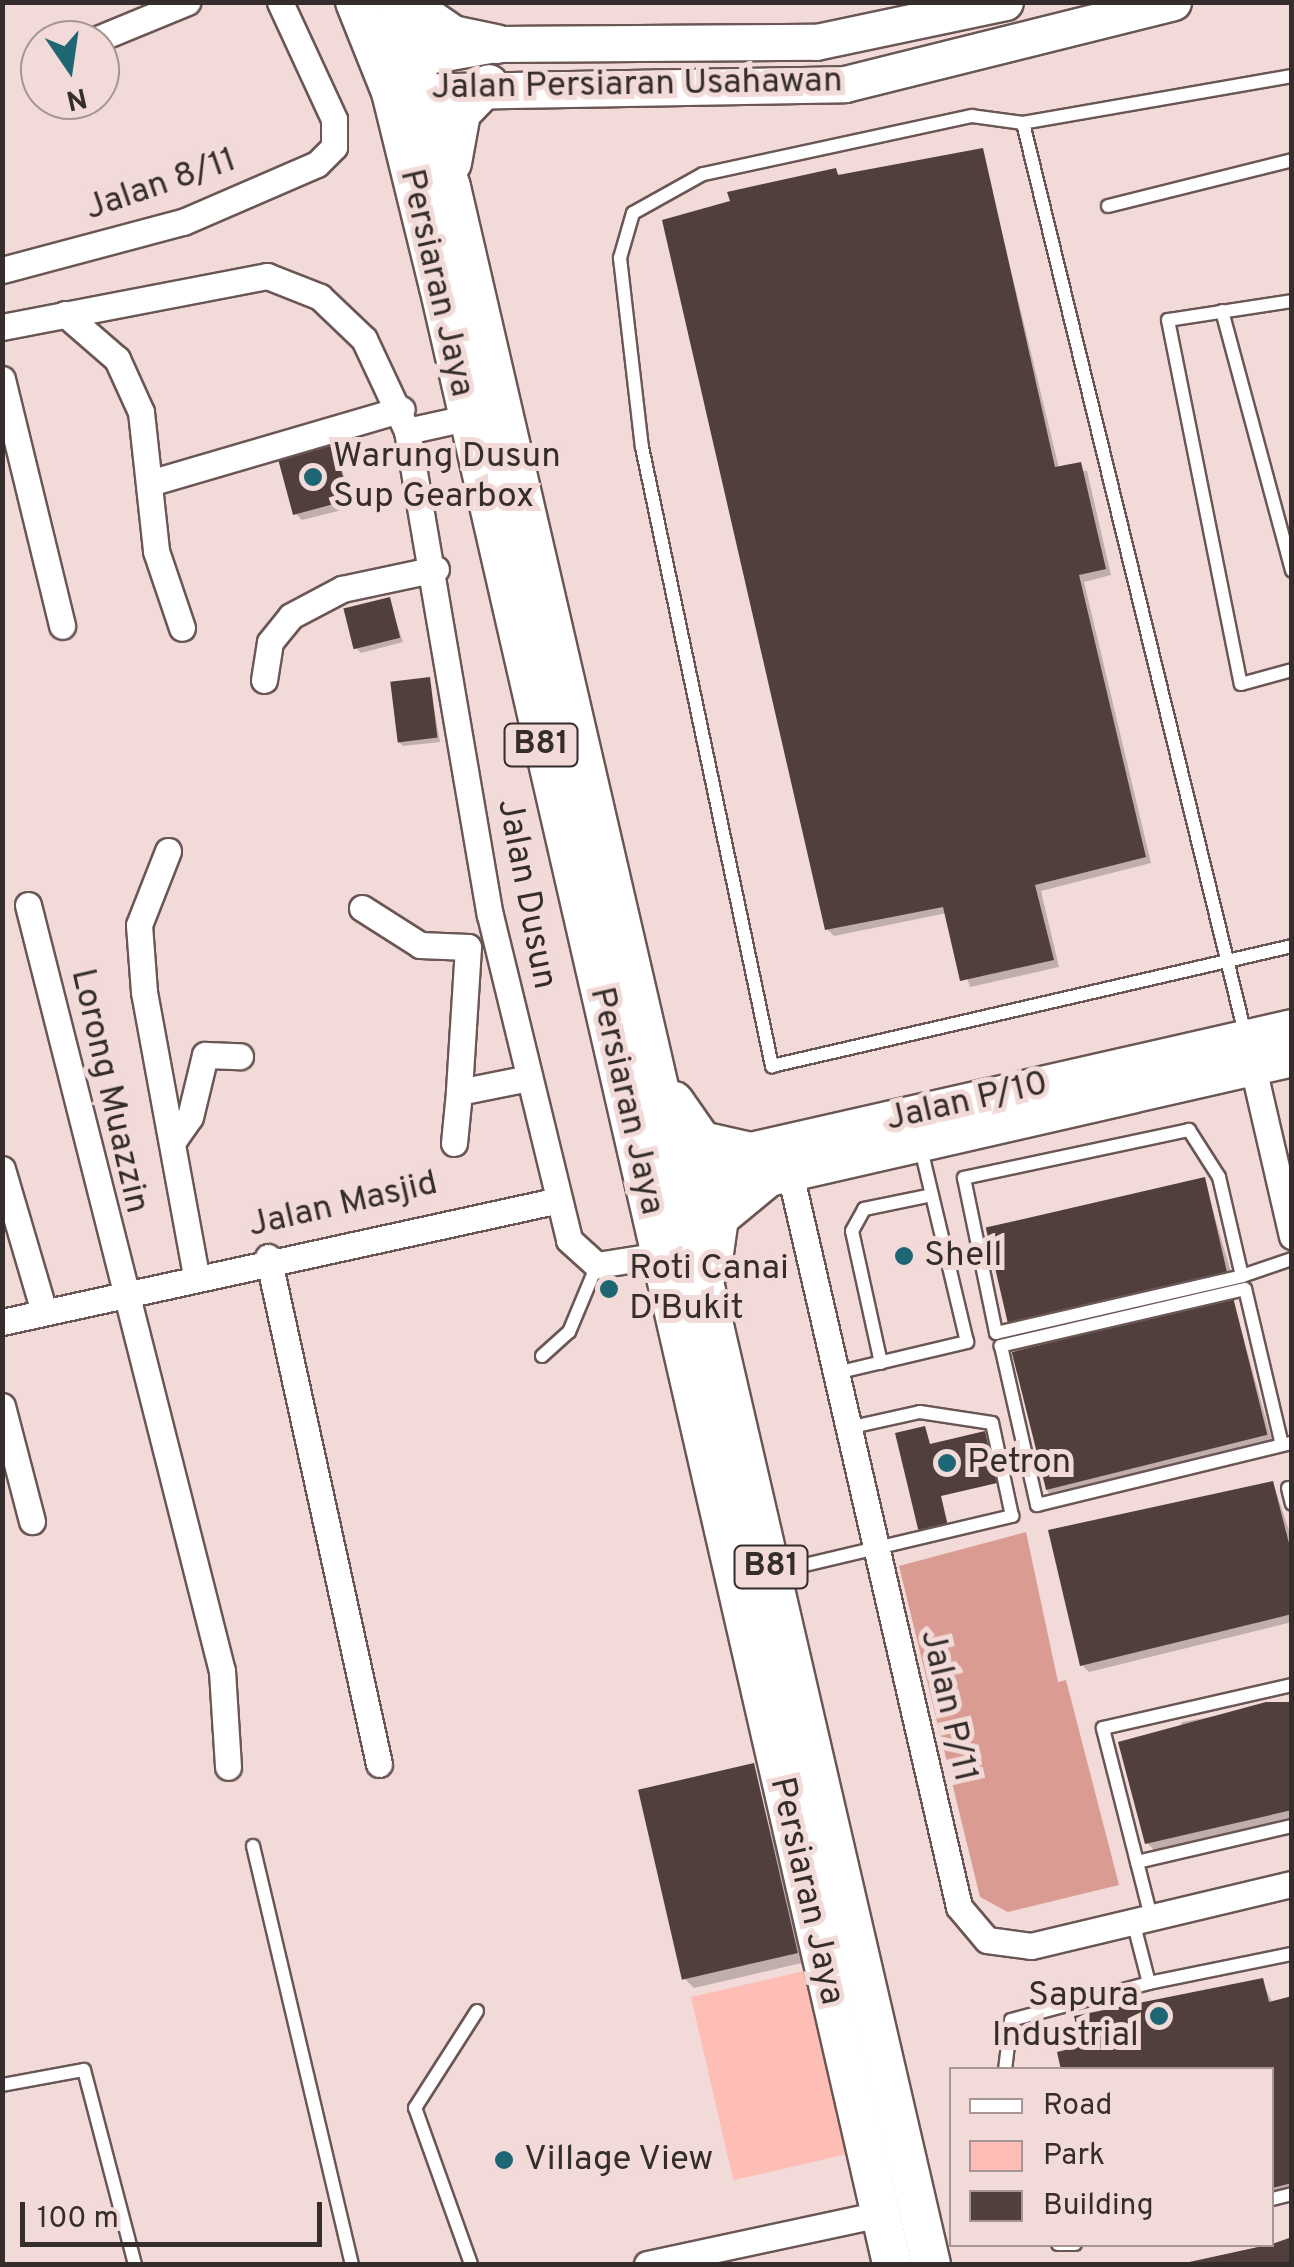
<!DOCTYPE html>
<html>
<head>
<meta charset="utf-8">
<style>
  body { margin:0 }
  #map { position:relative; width:1294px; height:2267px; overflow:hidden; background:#f1dad7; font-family:Overpass,sans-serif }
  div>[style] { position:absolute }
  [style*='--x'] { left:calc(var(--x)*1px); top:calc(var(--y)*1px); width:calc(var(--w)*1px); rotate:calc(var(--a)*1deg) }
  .green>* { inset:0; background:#febeb5; transform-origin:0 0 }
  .forest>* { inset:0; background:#d99b92 }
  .shadow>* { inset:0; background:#0003 }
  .building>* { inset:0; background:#503f3c; transform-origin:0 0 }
  .roads { filter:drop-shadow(2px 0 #6a5755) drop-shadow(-2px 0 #6a5755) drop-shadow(0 2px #6a5755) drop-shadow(0 -2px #6a5755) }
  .lane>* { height:12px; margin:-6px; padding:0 6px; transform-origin:6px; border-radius:6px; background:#fff }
  .street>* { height:25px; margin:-12.5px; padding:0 12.5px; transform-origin:12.5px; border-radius:12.5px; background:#fff }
  .secondary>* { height:35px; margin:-17.5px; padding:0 17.5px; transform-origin:17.5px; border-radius:17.5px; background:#fff }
  .primary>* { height:38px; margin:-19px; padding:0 19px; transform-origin:19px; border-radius:19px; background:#fff }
  .dots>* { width:28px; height:28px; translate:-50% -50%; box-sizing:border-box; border:5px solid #f1dad7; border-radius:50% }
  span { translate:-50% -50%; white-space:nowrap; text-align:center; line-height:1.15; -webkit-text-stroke:10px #f1dad7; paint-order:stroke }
  .shield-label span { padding:2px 8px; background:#f1dad7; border:2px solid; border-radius:8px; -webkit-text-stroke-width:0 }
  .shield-label { font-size:32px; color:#352d2b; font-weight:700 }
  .street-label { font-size:35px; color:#352d2b }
  .poi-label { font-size:35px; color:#352d2b }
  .left { translate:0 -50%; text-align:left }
  .right { translate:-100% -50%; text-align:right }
  .frame { position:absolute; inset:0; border:5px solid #352d2b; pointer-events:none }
  .legend { position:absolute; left:949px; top:2067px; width:325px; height:180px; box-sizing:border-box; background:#f1dad7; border:2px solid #a69592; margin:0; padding:12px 18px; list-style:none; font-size:30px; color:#352d2b }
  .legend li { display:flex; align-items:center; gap:20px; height:50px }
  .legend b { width:50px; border:2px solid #a69592 }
  .north { position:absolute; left:20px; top:20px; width:100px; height:100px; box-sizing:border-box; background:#f1dad7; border:2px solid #a69592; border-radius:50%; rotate:167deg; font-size:28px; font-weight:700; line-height:40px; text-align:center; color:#352d2b }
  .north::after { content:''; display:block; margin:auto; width:35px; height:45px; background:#1f6675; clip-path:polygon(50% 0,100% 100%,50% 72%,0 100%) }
  .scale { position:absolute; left:20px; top:2202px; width:302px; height:45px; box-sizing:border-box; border:5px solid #352d2b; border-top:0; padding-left:12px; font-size:30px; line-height:35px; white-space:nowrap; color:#352d2b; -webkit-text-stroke:8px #f1dad7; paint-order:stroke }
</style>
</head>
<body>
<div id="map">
  <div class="green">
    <div style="left:804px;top:1971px;width:188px;height:116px;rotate:77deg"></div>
  </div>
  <div class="forest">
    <div style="clip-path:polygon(1026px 1532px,1058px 1682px,1066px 1680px,1119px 1885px,1008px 1912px,980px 1897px,899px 1566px)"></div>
  </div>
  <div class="shadow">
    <div style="clip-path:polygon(982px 151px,1059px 468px,1087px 471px,1111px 575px,1084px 582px,1151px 863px,1041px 891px,1059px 967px,970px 987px,947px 913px,834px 936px,827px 929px,835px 171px,842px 177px)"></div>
    <div style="clip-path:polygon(333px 442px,354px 507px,302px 520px,295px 513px)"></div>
    <div style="clip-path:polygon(389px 600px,403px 642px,361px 653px,357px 649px)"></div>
    <div style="clip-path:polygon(429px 680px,440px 742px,403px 746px,399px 742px)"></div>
    <div style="clip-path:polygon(1204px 1180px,1233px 1279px,1016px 1329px,1009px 1322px)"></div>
    <div style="clip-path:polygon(1233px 1300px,1272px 1441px,1054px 1498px,1047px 1491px)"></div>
    <div style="clip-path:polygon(1273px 1483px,1292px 1539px,1292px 1622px,1089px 1672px,1082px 1665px)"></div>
    <div style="clip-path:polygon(1292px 1703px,1292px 1818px,1154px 1850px,1147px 1843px,1182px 1722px)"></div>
    <div style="clip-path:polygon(753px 1766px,806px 1962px,694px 1988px,684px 1978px)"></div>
    <div style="clip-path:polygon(1262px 1981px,1273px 2004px,1292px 1999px,1292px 2192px,1272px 2197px,1272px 2070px,1084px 2047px)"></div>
    <div style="clip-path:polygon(1292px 2239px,1292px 2264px,1185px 2264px,1272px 2244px)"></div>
  </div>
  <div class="building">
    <div style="clip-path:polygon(983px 148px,1055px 467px,1081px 462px,1106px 569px,1079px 575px,1146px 857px,1035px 885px,1054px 960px,960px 981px,943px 907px,825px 930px,662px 220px,730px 201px,727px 192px,836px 168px,838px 175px)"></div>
    <div style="left:333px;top:440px;width:62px;height:58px;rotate:75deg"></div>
    <div style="left:390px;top:597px;width:42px;height:48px;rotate:76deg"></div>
    <div style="left:430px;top:677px;width:61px;height:40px;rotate:83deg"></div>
    <div style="left:1205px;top:1177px;width:98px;height:225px;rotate:77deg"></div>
    <div style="left:1233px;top:1297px;width:142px;height:228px;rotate:76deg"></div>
    <div style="clip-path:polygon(925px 1426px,930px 1444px,985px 1431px,997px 1483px,941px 1496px,948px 1526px,919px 1533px,895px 1433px)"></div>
    <div style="clip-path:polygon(1273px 1481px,1292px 1555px,1292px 1614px,1080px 1666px,1048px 1530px)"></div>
    <div style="clip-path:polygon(1266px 1702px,1292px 1702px,1292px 1810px,1145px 1844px,1118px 1742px)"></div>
    <div style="left:754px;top:1763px;width:195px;height:119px;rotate:77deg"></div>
    <div style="clip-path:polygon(1263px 1978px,1269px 2002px,1292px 1996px,1292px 2183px,1272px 2188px,1272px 2070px,1061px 2070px,1057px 2052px,1081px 2046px,1074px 2016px)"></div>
    <div style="clip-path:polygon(1292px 2237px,1292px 2264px,1180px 2264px,1272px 2244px)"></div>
  </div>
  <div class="roads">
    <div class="lane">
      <div style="--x:1292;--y:76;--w:273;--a:170.1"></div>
      <div style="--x:1023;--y:123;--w:51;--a:-172.2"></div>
      <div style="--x:972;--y:116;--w:275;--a:167.8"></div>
      <div style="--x:703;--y:174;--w:80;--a:150.9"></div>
      <div style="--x:633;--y:213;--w:47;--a:106.1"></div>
      <div style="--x:620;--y:258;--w:190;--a:83.4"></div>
      <div style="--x:642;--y:447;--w:633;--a:78.14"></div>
      <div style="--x:772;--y:1066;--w:534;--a:-12.99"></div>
      <div style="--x:1023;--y:123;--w:938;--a:76.3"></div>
      <div style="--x:1108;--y:206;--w:190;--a:-14"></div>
      <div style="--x:1292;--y:301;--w:125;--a:171.3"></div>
      <div style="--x:1168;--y:320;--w:371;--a:78.7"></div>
      <div style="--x:1241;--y:684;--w:53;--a:-15.4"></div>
      <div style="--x:1222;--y:311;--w:269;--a:74.9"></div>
      <div style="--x:1242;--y:1276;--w:102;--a:-103.1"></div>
      <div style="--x:1219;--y:1177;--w:56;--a:-122.6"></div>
      <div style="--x:1189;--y:1130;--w:230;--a:168"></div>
      <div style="--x:964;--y:1178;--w:158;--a:78.3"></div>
      <div style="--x:996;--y:1333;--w:253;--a:-13"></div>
      <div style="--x:1242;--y:1276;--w:53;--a:-18.8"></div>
      <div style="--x:542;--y:1356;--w:36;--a:-42"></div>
      <div style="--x:569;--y:1332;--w:73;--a:-67.3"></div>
      <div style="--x:881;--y:1363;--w:135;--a:-102.4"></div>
      <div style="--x:852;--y:1231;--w:25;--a:-61"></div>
      <div style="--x:864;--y:1209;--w:69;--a:-11.6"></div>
      <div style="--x:836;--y:1373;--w:135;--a:-13.3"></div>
      <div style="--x:967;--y:1342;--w:203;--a:-103.4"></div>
      <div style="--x:1282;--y:1445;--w:160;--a:-103.3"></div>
      <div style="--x:1245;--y:1289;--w:251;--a:166.9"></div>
      <div style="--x:1001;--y:1346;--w:163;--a:77.2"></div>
      <div style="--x:1037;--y:1505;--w:262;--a:-13.7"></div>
      <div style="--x:1288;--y:1488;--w:16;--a:76"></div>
      <div style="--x:775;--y:1572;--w:244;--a:-13.3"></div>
      <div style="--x:1012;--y:1516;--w:95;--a:-102.1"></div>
      <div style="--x:992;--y:1423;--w:73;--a:-171.3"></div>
      <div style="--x:920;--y:1412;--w:74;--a:167.5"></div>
      <div style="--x:253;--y:1846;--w:430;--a:76.7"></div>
      <div style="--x:1137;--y:1862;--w:159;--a:-13.1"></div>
      <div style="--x:1151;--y:1917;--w:195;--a:-104.3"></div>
      <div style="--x:1103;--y:1728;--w:194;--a:-12.8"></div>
      <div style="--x:1149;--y:1983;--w:146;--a:-11.5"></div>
      <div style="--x:1005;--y:2070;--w:50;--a:-83.2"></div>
      <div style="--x:1011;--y:2020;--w:143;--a:-15"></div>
      <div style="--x:1149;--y:1983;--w:64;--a:-104.5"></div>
      <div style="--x:2;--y:2085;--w:83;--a:-10.4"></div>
      <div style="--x:84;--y:2070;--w:201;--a:75.3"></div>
      <div style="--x:1272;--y:2199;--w:21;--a:-14"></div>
      <div style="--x:1058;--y:2244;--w:17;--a:0"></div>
      <div style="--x:471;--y:2264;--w:166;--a:-109.7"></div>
      <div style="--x:415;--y:2108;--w:115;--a:-57.4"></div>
    </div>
    <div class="street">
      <div style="--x:95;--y:40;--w:100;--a:-22.4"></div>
      <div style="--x:2;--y:270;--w:187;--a:-14.9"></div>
      <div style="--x:183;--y:222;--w:146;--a:-23.4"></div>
      <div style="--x:317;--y:164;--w:24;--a:-45"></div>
      <div style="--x:334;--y:147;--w:28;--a:-90"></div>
      <div style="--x:334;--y:119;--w:129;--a:-114.8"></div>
      <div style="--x:65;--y:314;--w:69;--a:40.9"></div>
      <div style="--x:117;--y:359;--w:58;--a:65.6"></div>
      <div style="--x:141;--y:412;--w:140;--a:83.8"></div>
      <div style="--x:156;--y:551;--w:81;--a:71.3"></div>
      <div style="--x:2;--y:327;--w:270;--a:-10.9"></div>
      <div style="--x:267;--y:276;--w:57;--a:21.6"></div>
      <div style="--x:320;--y:297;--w:61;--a:43.7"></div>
      <div style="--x:364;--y:339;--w:102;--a:64.9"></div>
      <div style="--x:407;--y:431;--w:491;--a:80.3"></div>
      <div style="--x:490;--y:915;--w:334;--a:76.3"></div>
      <div style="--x:569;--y:1240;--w:38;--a:42"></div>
      <div style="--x:597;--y:1265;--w:65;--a:-8.9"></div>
      <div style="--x:2;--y:379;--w:254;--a:76.3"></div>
      <div style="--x:407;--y:431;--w:60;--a:-12.4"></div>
      <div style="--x:153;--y:482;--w:259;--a:-16.3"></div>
      <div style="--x:264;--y:680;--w:38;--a:-81"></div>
      <div style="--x:270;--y:642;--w:33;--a:-51"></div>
      <div style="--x:291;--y:616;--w:58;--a:-27.9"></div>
      <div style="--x:342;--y:589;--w:96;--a:-12"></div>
      <div style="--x:168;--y:851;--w:79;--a:111.4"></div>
      <div style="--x:139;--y:925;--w:67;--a:85.7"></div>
      <div style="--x:144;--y:992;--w:288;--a:79.6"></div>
      <div style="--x:28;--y:905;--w:790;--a:75.79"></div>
      <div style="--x:222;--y:1671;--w:96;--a:86.4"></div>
      <div style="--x:362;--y:908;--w:69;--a:32.5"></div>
      <div style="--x:420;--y:945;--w:48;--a:2.4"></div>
      <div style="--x:468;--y:947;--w:145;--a:93.6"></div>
      <div style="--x:459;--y:1092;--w:71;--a:-11.3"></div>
      <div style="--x:1249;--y:1050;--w:191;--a:77"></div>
      <div style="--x:173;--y:1141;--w:29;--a:-55"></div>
      <div style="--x:190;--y:1117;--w:64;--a:-76.4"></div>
      <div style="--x:205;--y:1055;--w:35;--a:2"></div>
      <div style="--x:454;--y:1143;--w:51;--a:-84.4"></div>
      <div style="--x:2;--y:1169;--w:149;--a:73.6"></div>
      <div style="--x:790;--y:1173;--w:753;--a:77.03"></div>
      <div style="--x:959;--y:1907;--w:43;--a:49.7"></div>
      <div style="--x:987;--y:1940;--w:44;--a:7.8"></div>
      <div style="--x:1031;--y:1946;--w:268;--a:-13.4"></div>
      <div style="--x:268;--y:1257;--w:519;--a:77.65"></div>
      <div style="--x:2;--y:1322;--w:570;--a:-12.35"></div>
      <div style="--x:2;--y:1406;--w:119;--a:75.4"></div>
      <div style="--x:647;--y:2264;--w:238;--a:-12.1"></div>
    </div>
    <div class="secondary">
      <div style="--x:382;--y:64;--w:116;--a:-10"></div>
      <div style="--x:496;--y:44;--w:320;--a:-0.4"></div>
      <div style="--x:816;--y:42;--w:193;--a:-11.9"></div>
      <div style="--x:395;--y:92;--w:450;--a:-1"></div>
      <div style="--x:845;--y:84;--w:338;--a:-14"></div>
      <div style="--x:649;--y:1173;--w:659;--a:-12.79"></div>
      <div style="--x:659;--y:1203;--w:649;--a:-12.9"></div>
    </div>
    <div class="primary">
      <div style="--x:355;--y:2;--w:97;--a:68.2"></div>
      <div style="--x:391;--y:92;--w:201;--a:76.2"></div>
      <div style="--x:439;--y:287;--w:2028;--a:77.09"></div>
      <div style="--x:395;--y:2;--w:193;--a:73.2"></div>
      <div style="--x:451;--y:187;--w:2132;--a:76.99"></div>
      <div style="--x:405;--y:2;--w:58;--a:34.5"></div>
      <div style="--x:453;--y:35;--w:44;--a:11.8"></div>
      <div style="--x:452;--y:163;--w:51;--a:-79.8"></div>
      <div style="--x:461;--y:113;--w:40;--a:-46"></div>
      <div style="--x:674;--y:1101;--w:49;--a:55"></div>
      <div style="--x:702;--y:1141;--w:50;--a:12.7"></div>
      <div style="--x:712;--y:1267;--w:49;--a:-81.9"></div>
      <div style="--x:719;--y:1218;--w:61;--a:-39.7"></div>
    </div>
  </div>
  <div class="dots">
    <div style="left:313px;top:477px;background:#1f6675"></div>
    <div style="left:904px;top:1256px;background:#1f6675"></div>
    <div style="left:609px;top:1289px;background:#1f6675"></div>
    <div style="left:947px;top:1463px;background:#1f6675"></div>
    <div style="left:1159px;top:2016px;background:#1f6675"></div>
    <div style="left:504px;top:2160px;background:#1f6675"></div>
  </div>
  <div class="shield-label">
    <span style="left:541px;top:745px">B81</span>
    <span style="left:771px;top:1567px">B81</span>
  </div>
  <div class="street-label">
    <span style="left:637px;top:85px;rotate:-1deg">Jalan Persiaran Usahawan</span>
    <span style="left:161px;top:185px;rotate:-19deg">Jalan 8/11</span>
    <span style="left:436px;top:283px;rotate:77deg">Persiaran Jaya</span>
    <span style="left:526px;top:894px;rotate:79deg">Jalan Dusun</span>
    <span style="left:109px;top:1091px;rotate:77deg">Lorong Muazzin</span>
    <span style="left:626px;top:1101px;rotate:77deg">Persiaran Jaya</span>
    <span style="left:967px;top:1102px;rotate:-13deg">Jalan P/10</span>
    <span style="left:343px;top:1205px;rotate:-13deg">Jalan Masjid</span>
    <span style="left:948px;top:1706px;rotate:77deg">Jalan P/11</span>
    <span style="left:806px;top:1891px;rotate:77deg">Persiaran Jaya</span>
  </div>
  <div class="poi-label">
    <span class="left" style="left:333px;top:477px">Warung Dusun<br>Sup Gearbox</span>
    <span class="left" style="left:924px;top:1256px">Shell</span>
    <span class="left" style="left:629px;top:1289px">Roti Canai<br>D'Bukit</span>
    <span class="left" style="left:967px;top:1463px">Petron</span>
    <span class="right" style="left:1139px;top:2016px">Sapura<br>Industrial</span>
    <span class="left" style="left:524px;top:2160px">Village View</span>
  </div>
  <div class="frame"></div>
  <ul class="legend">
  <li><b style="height:12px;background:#fff"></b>Road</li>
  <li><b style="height:28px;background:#febeb5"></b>Park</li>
  <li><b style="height:28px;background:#503f3c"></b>Building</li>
  </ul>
  <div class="north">N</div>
  <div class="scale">100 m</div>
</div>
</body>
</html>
